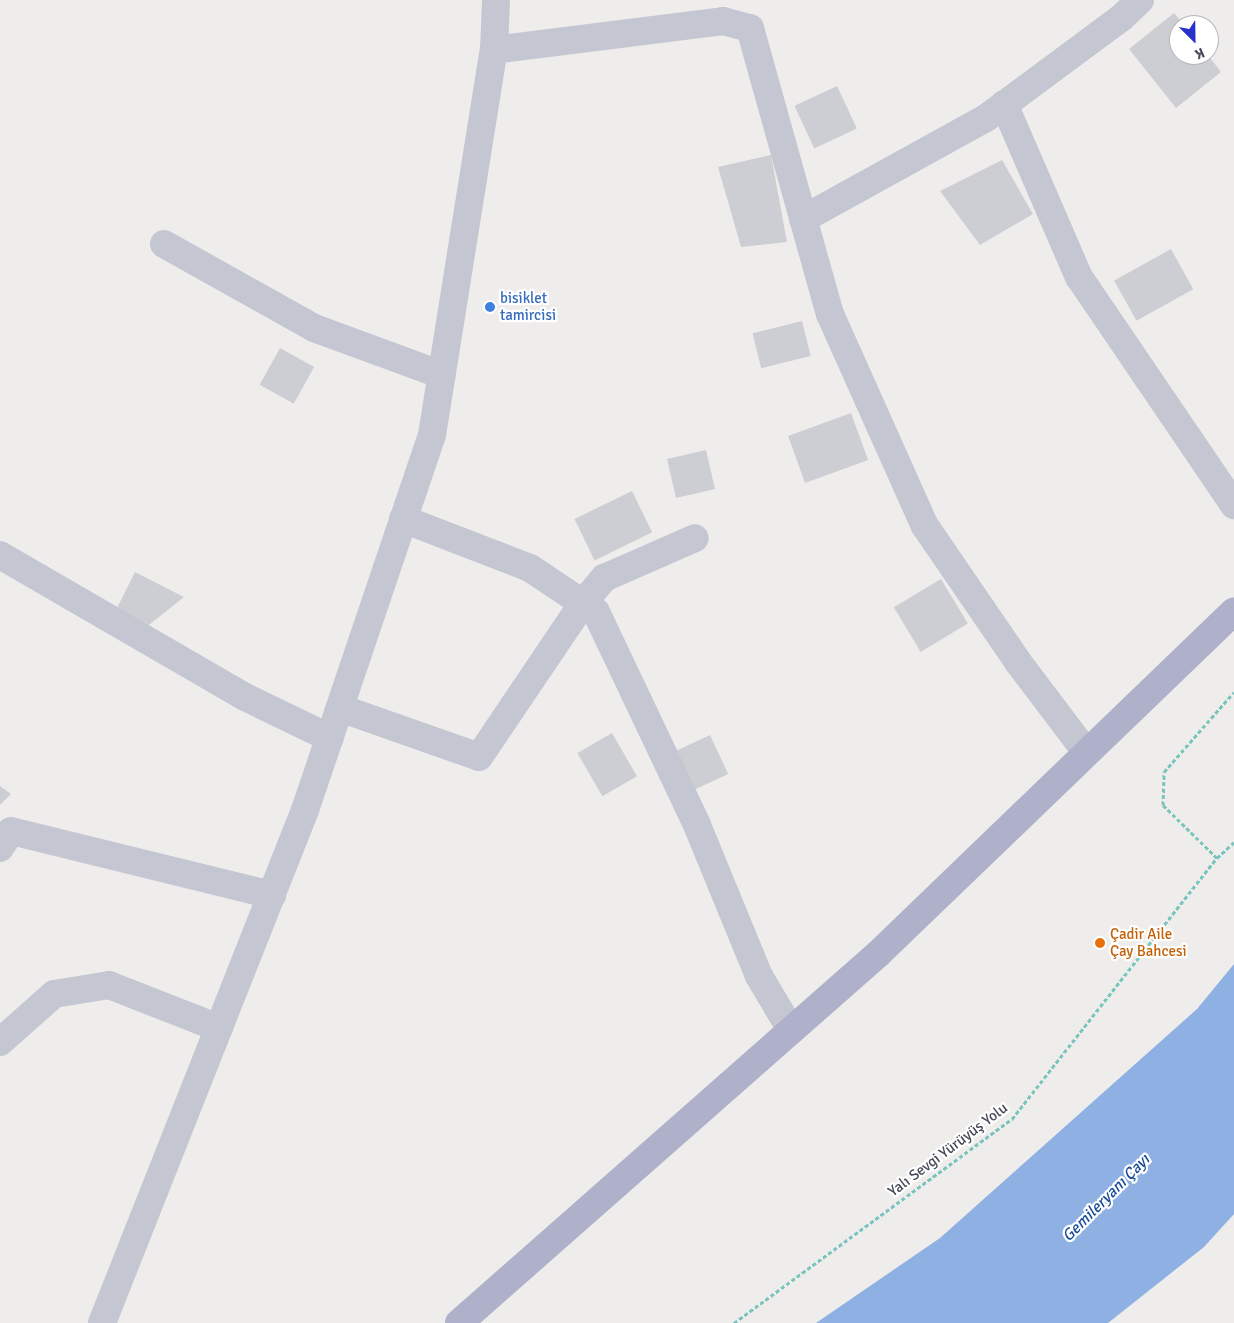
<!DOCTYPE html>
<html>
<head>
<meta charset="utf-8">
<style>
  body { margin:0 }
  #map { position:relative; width:1234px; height:1323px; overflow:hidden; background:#efedec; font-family:Signika,sans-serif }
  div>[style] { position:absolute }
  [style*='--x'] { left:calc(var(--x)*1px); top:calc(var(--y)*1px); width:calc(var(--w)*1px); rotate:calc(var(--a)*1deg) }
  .water>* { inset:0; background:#8eb0e3 }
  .building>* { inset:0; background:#cdcdd4; transform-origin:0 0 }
  .path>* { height:3px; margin-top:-1.5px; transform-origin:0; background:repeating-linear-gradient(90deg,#79c4bc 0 4px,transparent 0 6.5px) }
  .minor>* { height:28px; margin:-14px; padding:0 14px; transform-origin:14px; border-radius:14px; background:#c4c6d2 }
  .major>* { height:28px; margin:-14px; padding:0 14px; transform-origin:14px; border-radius:14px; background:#aeb1c9 }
  .dots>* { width:14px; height:14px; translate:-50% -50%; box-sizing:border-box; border:2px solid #fff; border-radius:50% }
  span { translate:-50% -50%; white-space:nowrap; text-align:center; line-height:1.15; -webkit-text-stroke:4.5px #fff; paint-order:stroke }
  .shop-label { font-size:15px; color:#366cbe }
  .left { translate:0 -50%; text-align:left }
  .food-label { font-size:15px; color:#c56008 }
  .street-label { font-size:15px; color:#464958 }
  .water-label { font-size:16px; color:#194c98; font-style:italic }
  .north { position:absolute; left:1169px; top:15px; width:50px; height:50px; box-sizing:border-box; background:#fff; border:1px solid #b5b6bc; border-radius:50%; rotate:157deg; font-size:14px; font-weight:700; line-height:20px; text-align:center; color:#464958 }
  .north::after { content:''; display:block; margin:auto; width:18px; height:22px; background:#2931cc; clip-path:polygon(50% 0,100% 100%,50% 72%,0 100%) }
</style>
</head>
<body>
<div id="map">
  <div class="water">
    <div style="clip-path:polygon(1234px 964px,1234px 1214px,1204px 1247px,1108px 1323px,816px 1323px,940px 1238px,1197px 1009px)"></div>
  </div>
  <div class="building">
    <div style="clip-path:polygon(1174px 13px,1184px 25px,1179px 25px,1179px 55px,1208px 55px,1221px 72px,1176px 108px,1129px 49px)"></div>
    <div style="left:837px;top:86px;width:47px;height:47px;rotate:65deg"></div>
    <div style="clip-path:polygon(771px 155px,787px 242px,741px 247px,718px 167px)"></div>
    <div style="clip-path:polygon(1002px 160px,1033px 214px,980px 245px,940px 191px)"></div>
    <div style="left:1171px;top:249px;width:46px;height:65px;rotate:61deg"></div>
    <div style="left:802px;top:321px;width:36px;height:51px;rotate:76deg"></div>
    <div style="left:280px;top:348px;width:39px;height:42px;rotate:29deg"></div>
    <div style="left:851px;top:413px;width:50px;height:67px;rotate:70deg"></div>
    <div style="left:706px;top:450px;width:40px;height:40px;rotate:77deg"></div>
    <div style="left:632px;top:491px;width:46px;height:64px;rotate:64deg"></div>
    <div style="clip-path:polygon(135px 572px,184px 597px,149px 625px,117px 608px)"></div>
    <div style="left:941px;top:579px;width:52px;height:55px;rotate:59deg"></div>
    <div style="left:612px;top:733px;width:50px;height:40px;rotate:60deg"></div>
    <div style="left:710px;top:735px;width:43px;height:39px;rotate:65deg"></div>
    <div style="clip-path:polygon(0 786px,11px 794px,0 805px)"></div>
  </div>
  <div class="path">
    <div style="--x:1217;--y:858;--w:76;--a:-135.5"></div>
    <div style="--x:1163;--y:805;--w:33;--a:-88"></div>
    <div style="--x:1164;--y:772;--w:106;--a:-48.8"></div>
    <div style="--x:734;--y:1323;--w:345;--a:-36.3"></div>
    <div style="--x:1012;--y:1119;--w:332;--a:-51.9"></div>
    <div style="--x:1217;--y:858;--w:23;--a:-43"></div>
  </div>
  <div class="minor">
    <div style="--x:494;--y:50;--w:231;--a:-7.2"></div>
    <div style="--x:723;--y:21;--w:28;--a:15"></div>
    <div style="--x:750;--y:28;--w:297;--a:74.4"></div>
    <div style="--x:830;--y:314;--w:232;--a:65.9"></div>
    <div style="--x:925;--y:526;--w:165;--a:55.6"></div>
    <div style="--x:1018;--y:662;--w:113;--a:52.9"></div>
    <div style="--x:1004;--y:104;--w:189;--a:66.6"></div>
    <div style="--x:1079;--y:277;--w:276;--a:55.8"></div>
    <div style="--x:803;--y:219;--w:209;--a:-28.9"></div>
    <div style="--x:986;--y:118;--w:168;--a:-36.5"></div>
    <div style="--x:1121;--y:18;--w:26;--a:-43"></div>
    <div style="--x:164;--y:244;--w:172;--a:29.2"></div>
    <div style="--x:314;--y:328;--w:136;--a:20.2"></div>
    <div style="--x:403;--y:519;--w:136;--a:21.1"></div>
    <div style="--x:530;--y:568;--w:79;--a:33.7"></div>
    <div style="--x:596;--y:612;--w:236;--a:64.6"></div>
    <div style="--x:697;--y:825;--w:163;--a:67.7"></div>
    <div style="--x:759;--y:976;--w:63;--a:59.3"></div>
    <div style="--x:0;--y:555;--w:283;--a:30.1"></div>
    <div style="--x:245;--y:697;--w:94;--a:25.8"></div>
    <div style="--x:340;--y:708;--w:147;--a:19.4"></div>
    <div style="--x:479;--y:757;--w:186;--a:-56"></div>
    <div style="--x:583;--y:603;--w:33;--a:-50"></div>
    <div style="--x:604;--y:578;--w:99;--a:-23.7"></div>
    <div style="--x:0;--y:848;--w:20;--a:-57"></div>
    <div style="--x:11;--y:831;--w:269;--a:13.8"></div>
    <div style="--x:0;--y:1042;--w:72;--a:-41.6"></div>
    <div style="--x:54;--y:994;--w:56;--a:-9.3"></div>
    <div style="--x:109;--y:985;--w:118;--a:21.4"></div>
    <div style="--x:102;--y:1323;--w:552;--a:-68.41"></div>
    <div style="--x:305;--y:810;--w:396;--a:-71.3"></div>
    <div style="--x:432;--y:435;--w:390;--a:-80.9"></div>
    <div style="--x:494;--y:50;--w:50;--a:-87.7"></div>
  </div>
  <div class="major">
    <div style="--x:459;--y:1323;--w:558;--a:-41.37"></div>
    <div style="--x:878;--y:954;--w:494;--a:-43.9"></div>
  </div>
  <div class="dots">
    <div style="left:490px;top:307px;background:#3f7fe0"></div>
    <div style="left:1100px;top:943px;background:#e8710a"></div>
  </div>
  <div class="shop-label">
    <span class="left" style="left:500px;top:307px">bisiklet<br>tamircisi</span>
  </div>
  <div class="food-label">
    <span class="left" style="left:1110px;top:943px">Çadir Aile<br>Çay Bahcesi</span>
  </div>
  <div class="street-label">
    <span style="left:948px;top:1150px;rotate:-37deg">Yalı Sevgi Yürüyüş Yolu</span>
  </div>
  <div class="water-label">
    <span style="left:1106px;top:1198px;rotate:-45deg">Gemileryanı Çayı</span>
  </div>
  <div class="north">K</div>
</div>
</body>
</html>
